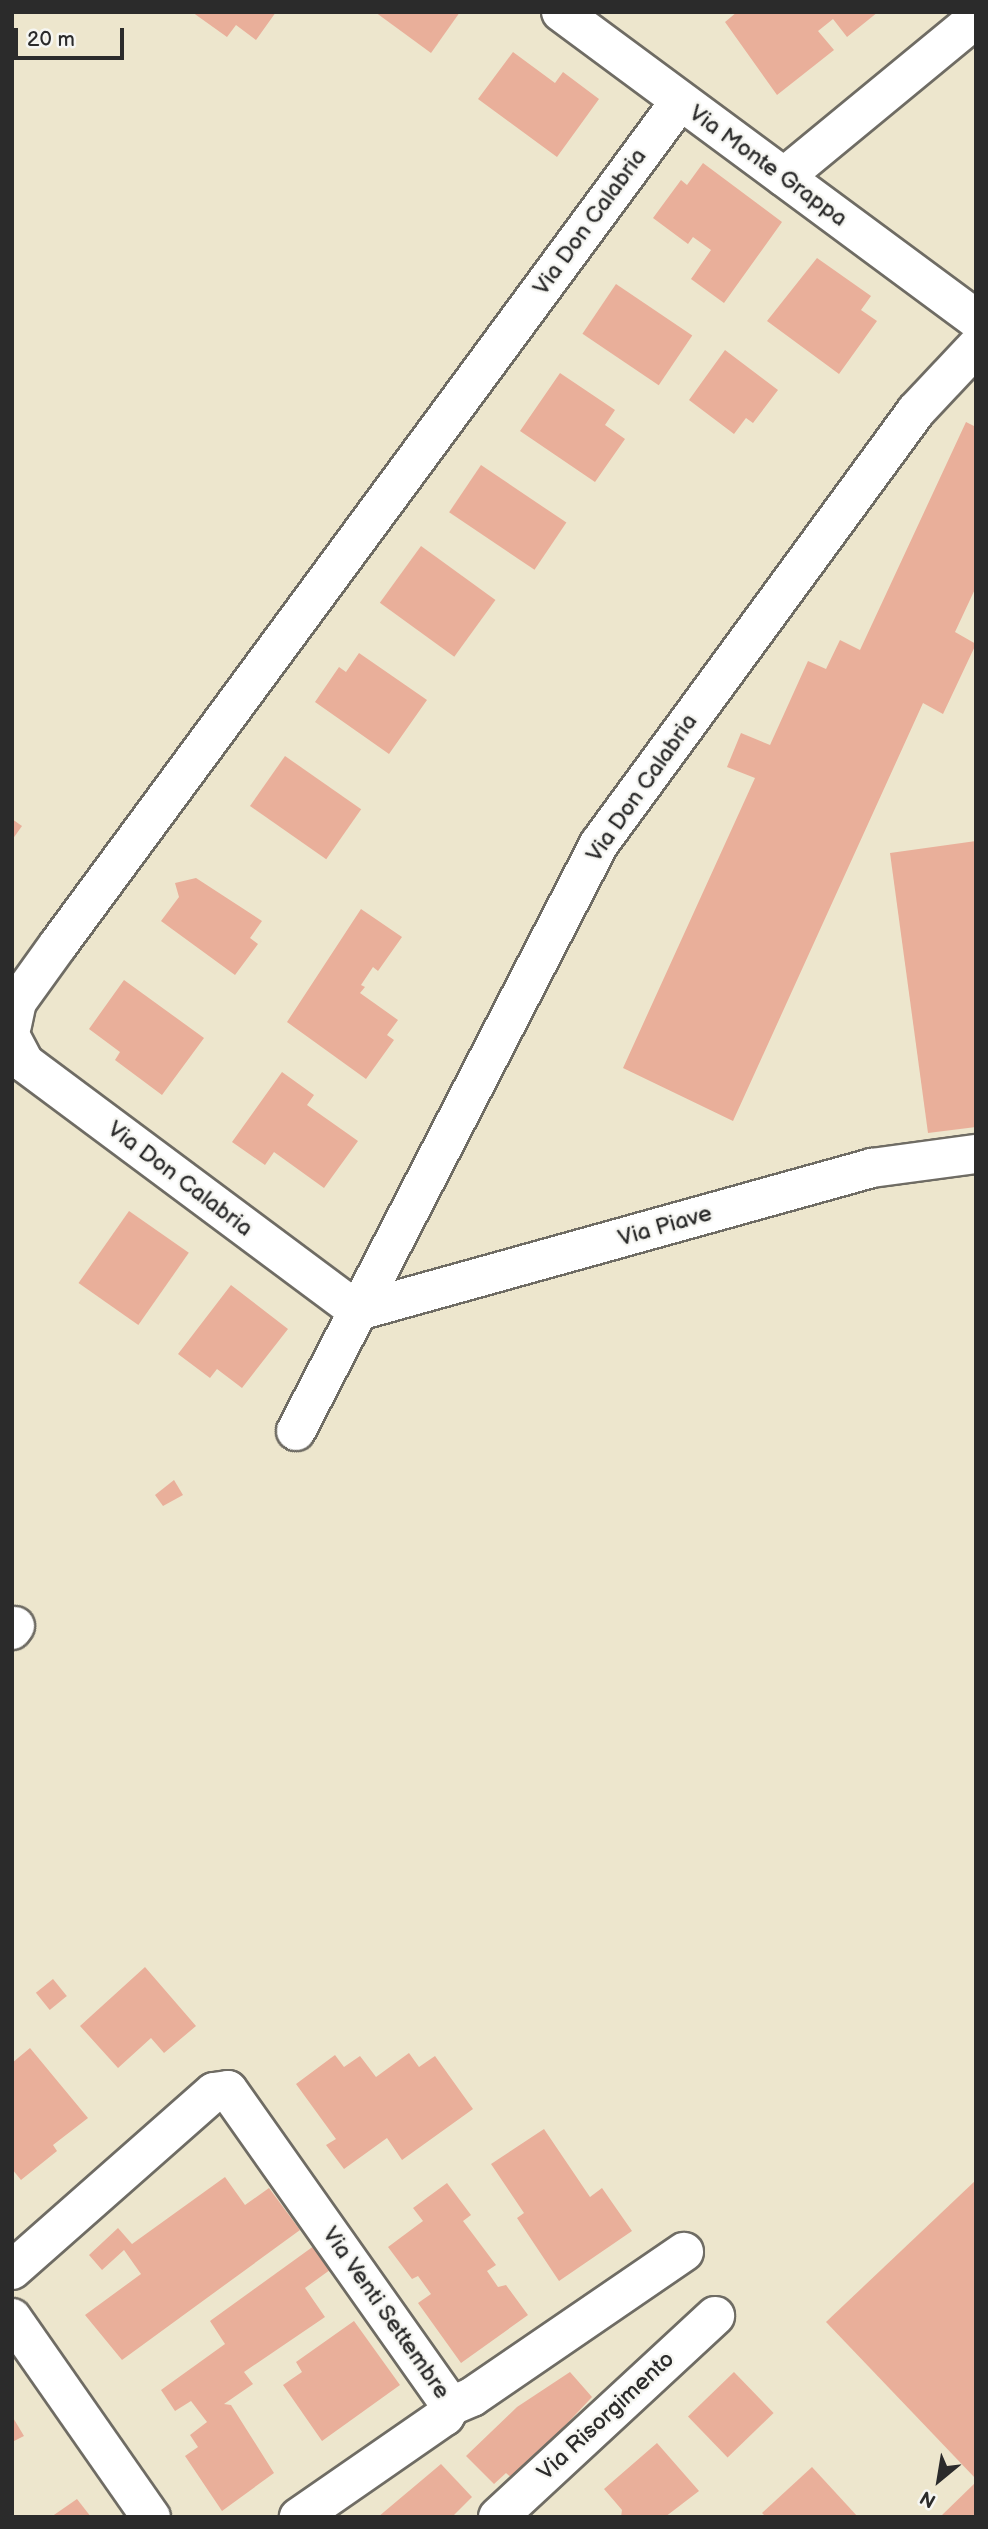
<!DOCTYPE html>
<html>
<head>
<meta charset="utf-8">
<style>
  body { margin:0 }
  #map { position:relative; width:988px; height:2529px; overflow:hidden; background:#ede6cd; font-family:"Balsamiq Sans",sans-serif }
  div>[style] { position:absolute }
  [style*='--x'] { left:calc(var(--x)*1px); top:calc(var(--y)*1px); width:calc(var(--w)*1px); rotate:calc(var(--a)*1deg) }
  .building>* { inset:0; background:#e9af9a; transform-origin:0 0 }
  .roads { filter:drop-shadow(2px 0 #6f6c64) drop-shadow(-2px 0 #6f6c64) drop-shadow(0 2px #6f6c64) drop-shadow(0 -2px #6f6c64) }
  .minor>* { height:38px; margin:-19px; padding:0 19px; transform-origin:19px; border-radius:19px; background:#fff }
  span { translate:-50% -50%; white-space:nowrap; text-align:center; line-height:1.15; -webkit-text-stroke:5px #f6f6f2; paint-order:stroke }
  .street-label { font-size:23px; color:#2b2b2b }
  .frame { position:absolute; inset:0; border:14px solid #2b2b2b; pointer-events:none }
  .north { position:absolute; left:904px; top:2445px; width:70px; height:70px; -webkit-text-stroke:5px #f6f6f2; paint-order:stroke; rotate:210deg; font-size:19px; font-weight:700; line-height:28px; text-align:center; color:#2b2b2b }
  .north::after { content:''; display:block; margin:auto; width:24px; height:32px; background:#2b2b2b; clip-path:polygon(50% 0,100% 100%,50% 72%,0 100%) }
  .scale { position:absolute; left:14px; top:28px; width:110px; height:32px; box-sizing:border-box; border:4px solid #2b2b2b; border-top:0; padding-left:9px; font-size:21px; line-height:24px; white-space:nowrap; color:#2b2b2b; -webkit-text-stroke:5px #f6f6f2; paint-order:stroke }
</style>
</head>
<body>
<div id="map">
  <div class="building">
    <div style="clip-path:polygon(192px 12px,276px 12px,256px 40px,236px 25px,227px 37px)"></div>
    <div style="clip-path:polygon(375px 12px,460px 12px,431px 53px)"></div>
    <div style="clip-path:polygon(737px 12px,878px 12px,847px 37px,833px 19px,818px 31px,834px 50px,777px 95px,725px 22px)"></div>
    <div style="clip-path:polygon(513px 52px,555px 83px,563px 72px,599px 99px,557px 157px,478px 99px)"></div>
    <div style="clip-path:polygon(703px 163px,782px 222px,724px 303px,691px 279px,711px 250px,693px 237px,688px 244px,653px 218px,681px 180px,687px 185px)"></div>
    <div style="clip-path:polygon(817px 258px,871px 296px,861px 310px,877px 321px,839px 374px,767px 321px)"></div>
    <div style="left:616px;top:284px;width:92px;height:60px;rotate:34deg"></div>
    <div style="clip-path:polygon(725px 350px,778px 390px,753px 423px,746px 418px,734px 434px,689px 400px)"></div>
    <div style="clip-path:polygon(560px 373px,615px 410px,605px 425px,625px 439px,595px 482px,520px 431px)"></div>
    <div style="clip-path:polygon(966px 422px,976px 427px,976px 587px,955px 632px,976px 644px,943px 714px,923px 703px,733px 1121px,623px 1068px,755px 778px,727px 767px,741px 733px,770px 745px,808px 661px,826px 669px,840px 640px,860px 650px)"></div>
    <div style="left:481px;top:465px;width:103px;height:57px;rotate:34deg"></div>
    <div style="left:421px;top:546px;width:92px;height:70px;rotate:36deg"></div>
    <div style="clip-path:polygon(359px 653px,427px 700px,389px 754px,315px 702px,339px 667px,346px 672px)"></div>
    <div style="left:285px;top:756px;width:93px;height:61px;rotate:35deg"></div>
    <div style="clip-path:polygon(12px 819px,22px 826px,12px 840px)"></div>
    <div style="clip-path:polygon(976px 841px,976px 1127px,928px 1133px,890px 853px)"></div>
    <div style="clip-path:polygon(196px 878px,262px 921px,250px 938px,258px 944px,235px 975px,161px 921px,179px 897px,175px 883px)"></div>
    <div style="clip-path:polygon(361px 909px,402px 937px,378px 971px,373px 967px,361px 985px,365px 987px,360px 993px,398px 1020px,387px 1035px,394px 1040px,366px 1079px,287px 1022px)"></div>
    <div style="clip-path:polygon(124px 980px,204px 1038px,162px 1095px,115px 1060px,120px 1052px,89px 1029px)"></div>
    <div style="clip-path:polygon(282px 1072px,314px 1095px,307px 1105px,358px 1141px,324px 1188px,274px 1152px,265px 1165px,232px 1142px)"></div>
    <div style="left:129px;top:1211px;width:73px;height:88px;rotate:35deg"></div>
    <div style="clip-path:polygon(231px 1285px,288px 1329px,242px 1388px,217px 1369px,210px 1378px,178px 1354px)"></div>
    <div style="clip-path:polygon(174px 1480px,183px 1495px,163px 1506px,155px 1495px)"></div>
    <div style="clip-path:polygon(145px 1967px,196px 2026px,164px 2053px,151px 2038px,118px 2068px,80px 2026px)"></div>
    <div style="left:53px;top:1979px;width:22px;height:22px;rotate:51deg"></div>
    <div style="clip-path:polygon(30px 2048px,88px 2118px,53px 2145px,57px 2151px,21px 2180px,12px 2169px,12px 2063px)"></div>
    <div style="clip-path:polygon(409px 2053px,419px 2067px,435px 2056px,473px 2109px,402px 2160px,387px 2138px,344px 2169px,326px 2145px,336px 2139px,296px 2084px,335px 2055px,344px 2067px,360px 2056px,376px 2077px)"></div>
    <div style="clip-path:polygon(544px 2129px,590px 2197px,602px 2188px,632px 2231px,559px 2281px,517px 2218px,524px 2213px,491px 2164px)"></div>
    <div style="clip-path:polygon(225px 2177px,245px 2205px,269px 2188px,300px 2230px,122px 2360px,85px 2315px,141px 2274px,124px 2250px,102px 2270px,89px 2255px,118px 2228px,132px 2244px)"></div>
    <div style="clip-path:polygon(976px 2180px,976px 2479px,826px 2322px)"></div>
    <div style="clip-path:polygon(447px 2183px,471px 2215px,463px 2221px,496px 2265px,487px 2271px,498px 2287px,506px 2285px,528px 2315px,461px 2363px,418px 2303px,431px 2294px,418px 2276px,412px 2279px,388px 2247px,423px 2221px,413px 2208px)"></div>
    <div style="clip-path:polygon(318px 2243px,334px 2267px,305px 2288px,325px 2317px,244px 2372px,253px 2384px,224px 2404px,231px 2405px,274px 2473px,222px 2511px,185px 2456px,198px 2447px,190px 2435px,207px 2422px,191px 2401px,175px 2411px,161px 2390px,225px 2344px,210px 2321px)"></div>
    <div style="clip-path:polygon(354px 2321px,400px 2385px,322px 2441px,283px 2385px,302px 2372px,296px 2362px)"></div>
    <div style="clip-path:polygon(570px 2372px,592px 2397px,514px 2480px,506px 2473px,494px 2484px,466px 2456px,517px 2407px)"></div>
    <div style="left:734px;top:2372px;width:57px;height:64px;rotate:46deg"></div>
    <div style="clip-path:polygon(12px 2416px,24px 2436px,12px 2442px)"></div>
    <div style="clip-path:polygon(657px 2443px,699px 2491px,665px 2517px,621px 2517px,622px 2510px,604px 2489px)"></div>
    <div style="clip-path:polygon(441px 2464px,472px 2497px,452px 2517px,378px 2517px)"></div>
    <div style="clip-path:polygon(812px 2467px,858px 2517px,766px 2517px,762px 2513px)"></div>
    <div style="clip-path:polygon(976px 2482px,976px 2517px,940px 2517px)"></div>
    <div style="clip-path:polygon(77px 2499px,91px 2517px,51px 2517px)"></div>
  </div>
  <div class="roads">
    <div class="minor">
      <div style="--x:561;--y:12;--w:516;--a:36.49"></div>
      <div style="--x:784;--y:177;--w:249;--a:-39.5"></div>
      <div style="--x:12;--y:1025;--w:24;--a:-78"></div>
      <div style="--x:17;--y:1002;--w:70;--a:-54.3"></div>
      <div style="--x:58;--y:945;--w:1048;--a:-53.61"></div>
      <div style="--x:12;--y:1039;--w:27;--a:62"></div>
      <div style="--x:25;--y:1063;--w:415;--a:36.7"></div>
      <div style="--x:358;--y:1311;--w:534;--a:-15.55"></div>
      <div style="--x:872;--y:1168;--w:105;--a:-7.7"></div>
      <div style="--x:296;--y:1431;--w:661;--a:-62.7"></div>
      <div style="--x:599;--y:844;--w:537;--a:-53.79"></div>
      <div style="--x:916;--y:411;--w:88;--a:-46.8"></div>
      <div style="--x:12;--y:1630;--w:5;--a:-53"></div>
      <div style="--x:12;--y:2270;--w:269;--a:-41.4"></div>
      <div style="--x:214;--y:2092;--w:14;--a:-8"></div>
      <div style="--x:228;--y:2090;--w:387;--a:54.8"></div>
      <div style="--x:451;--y:2406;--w:12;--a:121"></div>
      <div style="--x:445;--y:2416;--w:178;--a:145.3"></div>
      <div style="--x:12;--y:2318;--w:243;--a:55.1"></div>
      <div style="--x:451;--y:2406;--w:23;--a:-23"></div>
      <div style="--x:472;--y:2397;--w:257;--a:-34.4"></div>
      <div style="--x:498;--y:2517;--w:296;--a:-42.8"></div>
    </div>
  </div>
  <div class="street-label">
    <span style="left:768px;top:166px;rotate:36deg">Via Monte Grappa</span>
    <span style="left:590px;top:222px;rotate:-54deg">Via Don Calabria</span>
    <span style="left:642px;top:788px;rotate:-55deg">Via Don Calabria</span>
    <span style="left:180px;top:1179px;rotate:37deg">Via Don Calabria</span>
    <span style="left:665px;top:1226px;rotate:-16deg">Via Piave</span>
    <span style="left:386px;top:2313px;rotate:55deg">Via Venti Settembre</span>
    <span style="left:606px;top:2416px;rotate:-43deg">Via Risorgimento</span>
  </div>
  <div class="frame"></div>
  <div class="north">N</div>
  <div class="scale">20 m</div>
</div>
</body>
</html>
